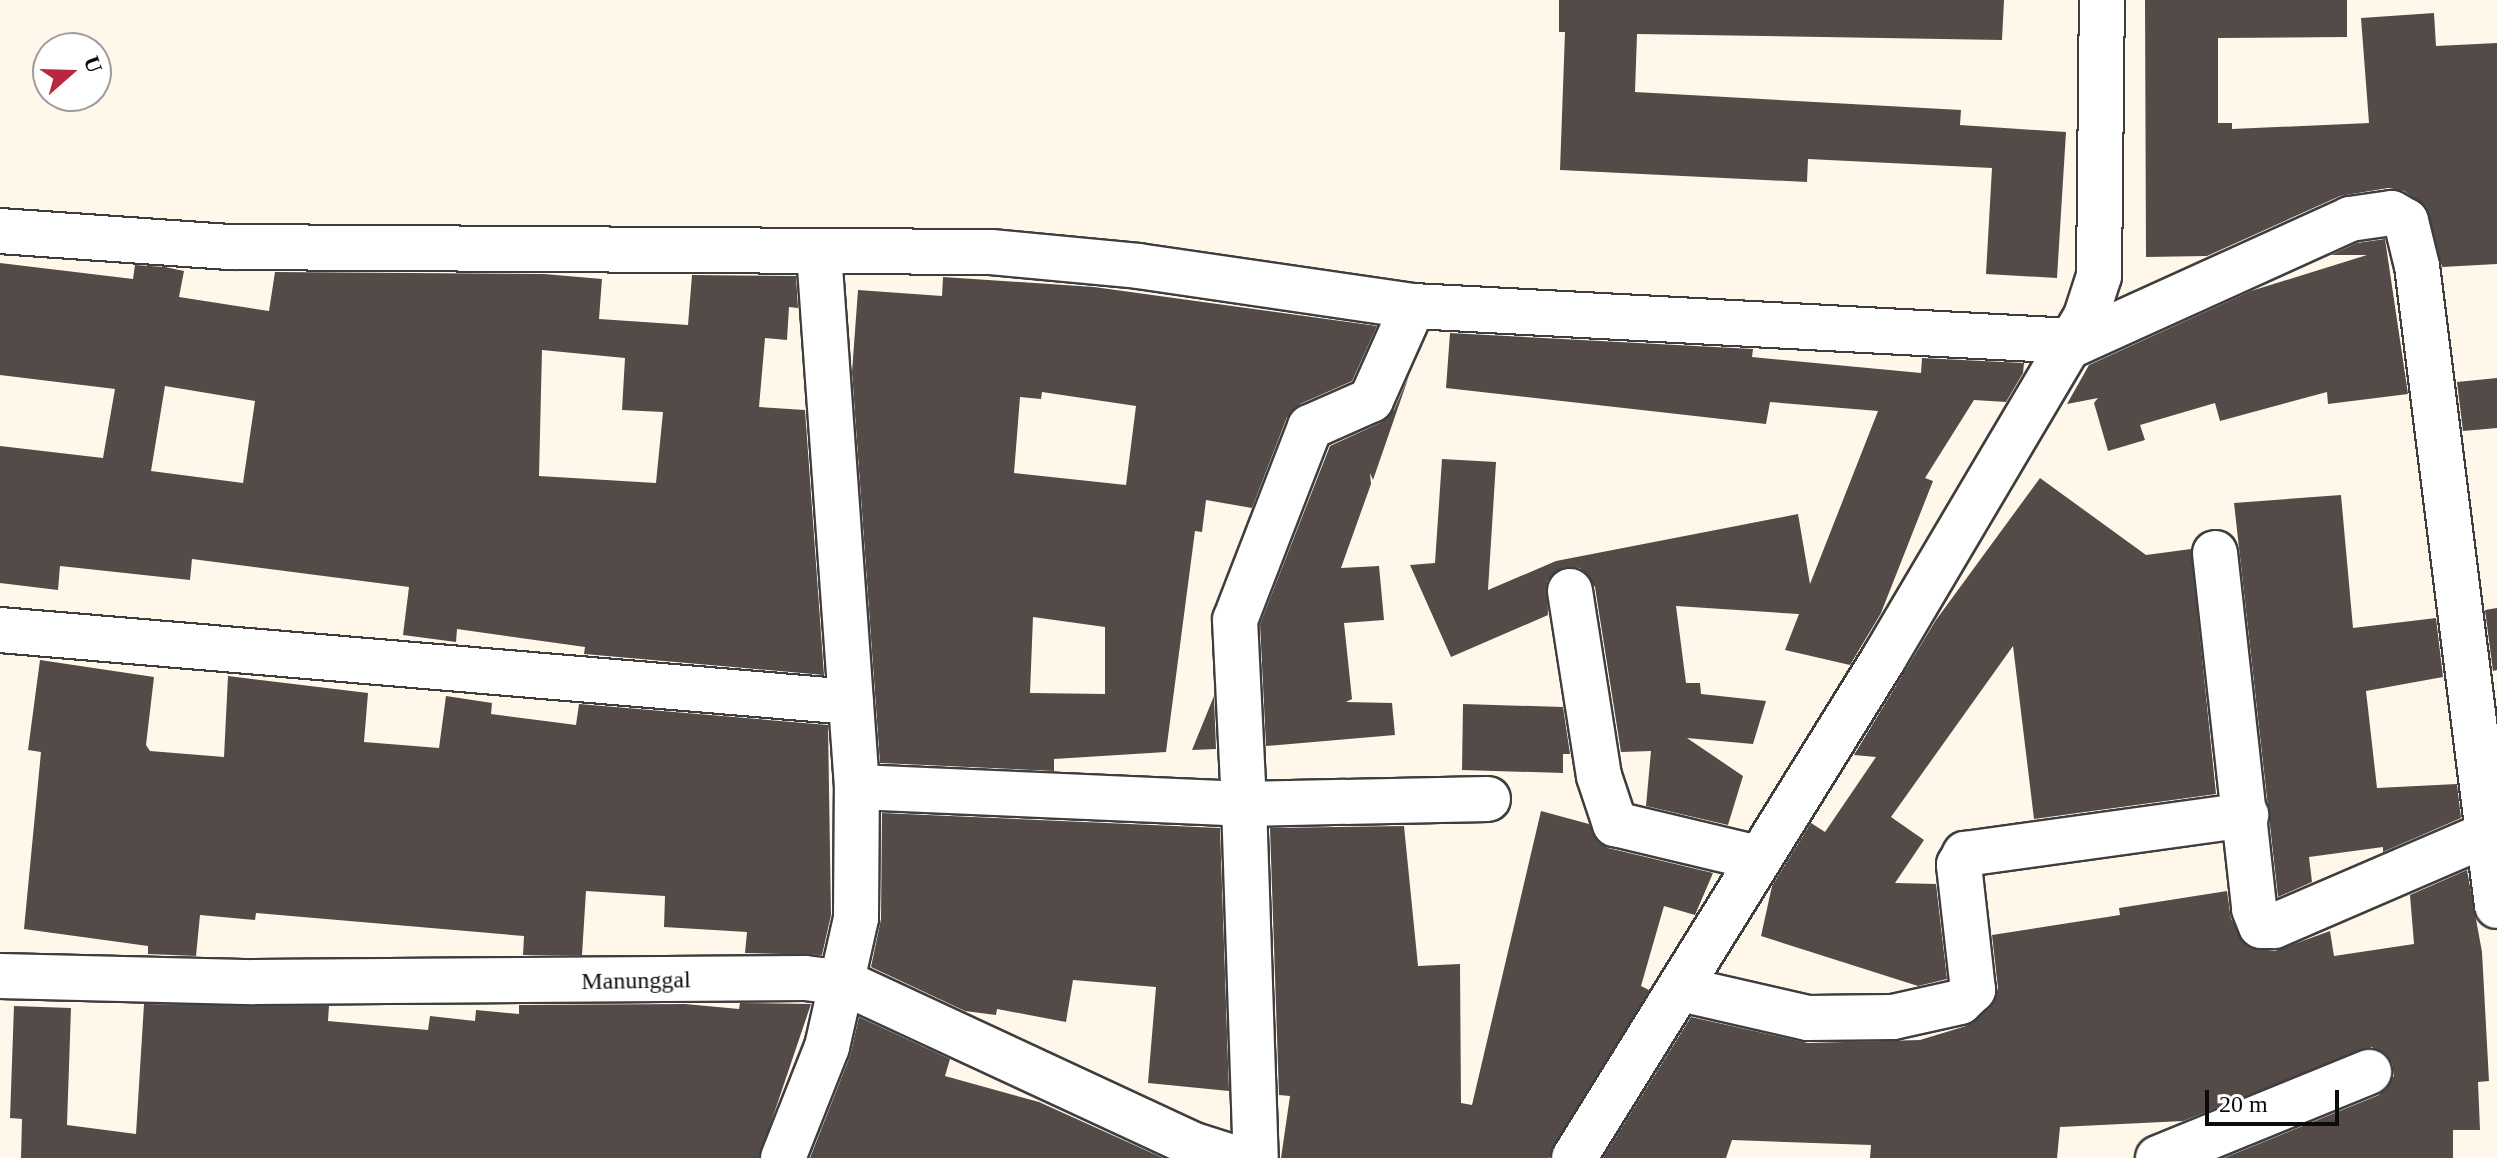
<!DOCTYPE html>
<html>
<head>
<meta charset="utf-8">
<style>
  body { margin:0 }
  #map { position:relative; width:2497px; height:1158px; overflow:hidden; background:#fff8ea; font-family:"Times New Roman",serif }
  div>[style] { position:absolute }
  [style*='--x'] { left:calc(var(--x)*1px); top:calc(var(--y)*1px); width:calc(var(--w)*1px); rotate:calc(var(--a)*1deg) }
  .building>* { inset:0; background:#544b48 }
  .roads { filter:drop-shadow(2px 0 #3e3e3e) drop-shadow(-2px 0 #3e3e3e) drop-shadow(0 2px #3e3e3e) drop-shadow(0 -2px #3e3e3e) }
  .minor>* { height:44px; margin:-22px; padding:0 22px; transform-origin:22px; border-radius:22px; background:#fff }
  span { translate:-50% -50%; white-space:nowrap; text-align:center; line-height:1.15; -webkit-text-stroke:8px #fff; paint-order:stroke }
  .street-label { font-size:24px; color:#0b0b0b }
  .north { position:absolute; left:32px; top:32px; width:80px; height:80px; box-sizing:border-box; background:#fff; border:2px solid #9d9d9d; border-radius:50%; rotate:70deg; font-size:22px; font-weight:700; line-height:32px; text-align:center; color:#0b0b0b }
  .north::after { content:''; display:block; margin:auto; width:28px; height:36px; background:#b8273e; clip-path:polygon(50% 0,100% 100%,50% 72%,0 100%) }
  .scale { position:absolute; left:2205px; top:1090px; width:134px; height:36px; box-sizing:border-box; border:4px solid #0b0b0b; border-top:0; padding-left:10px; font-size:24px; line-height:28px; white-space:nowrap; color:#0b0b0b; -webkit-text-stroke:6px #fff; paint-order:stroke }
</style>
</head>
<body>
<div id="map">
  <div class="building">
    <div style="clip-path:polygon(1559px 0,2004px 0,2002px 40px,1637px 34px,1635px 92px,1961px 110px,1960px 125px,2066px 132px,2057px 278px,1986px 274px,1992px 168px,1808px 159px,1807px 182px,1560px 170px,1565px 32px,1559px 32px)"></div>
    <div style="clip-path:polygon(2145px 0,2347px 0,2347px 37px,2218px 38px,2218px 123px,2232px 123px,2232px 129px,2369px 123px,2361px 18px,2434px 13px,2436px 46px,2497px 43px,2497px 264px,2442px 267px,2426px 206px,2404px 191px,2388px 188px,2340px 196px,2207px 256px,2146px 257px)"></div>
    <div style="clip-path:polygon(2385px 239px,2408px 394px,2328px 404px,2327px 392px,2220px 421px,2215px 403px,2140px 425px,2145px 440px,2108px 451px,2094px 403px,2098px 398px,2067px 404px,2089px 365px,2251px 291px,2367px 255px,2331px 255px,2357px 243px)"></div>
    <div style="clip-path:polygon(evenodd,0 263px,133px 279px,135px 265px,165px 267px,184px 271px,179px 297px,269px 311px,275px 272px,544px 274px,602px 279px,599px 319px,688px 325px,692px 275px,796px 276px,798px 308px,789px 307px,787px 340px,765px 338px,759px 407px,805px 410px,824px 675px,584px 654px,585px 647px,457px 629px,456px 642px,403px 635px,409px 587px,192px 559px,190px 580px,60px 566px,58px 590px,0 583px,0 446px,103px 458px,115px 389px,0 375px,0 263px,542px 350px,625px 358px,622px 410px,663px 412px,656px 483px,539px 476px,542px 350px,0 263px,165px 386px,255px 401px,243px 483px,151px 471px,165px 386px)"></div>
    <div style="clip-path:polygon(evenodd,943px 277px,1094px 287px,1377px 326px,1352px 381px,1300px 404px,1287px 417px,1252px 508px,1206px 500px,1202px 532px,1195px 531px,1166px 752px,1054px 759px,1054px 771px,880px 763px,852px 372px,858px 290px,942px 296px,943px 277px,1042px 392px,1136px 406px,1126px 485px,1014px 473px,1020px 397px,1041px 399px,1042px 392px,943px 277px,1033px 617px,1105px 627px,1105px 694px,1030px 693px,1033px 617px)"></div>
    <div style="clip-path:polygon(1450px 333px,1753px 349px,1752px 357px,1921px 373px,1922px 358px,2024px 363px,2023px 373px,2006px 402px,1974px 400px,1925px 478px,1933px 481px,1881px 613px,1850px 665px,1785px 650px,1799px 614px,1676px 606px,1686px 683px,1700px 683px,1701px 694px,1766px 701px,1753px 744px,1687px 738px,1743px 776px,1728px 825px,1646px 806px,1651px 751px,1621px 752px,1595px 587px,1580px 568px,1565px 567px,1547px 581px,1548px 615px,1451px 657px,1410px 565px,1435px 563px,1442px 459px,1496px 462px,1488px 590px,1556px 561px,1798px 514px,1810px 584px,1878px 411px,1770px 402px,1766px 424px,1446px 388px)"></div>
    <div style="clip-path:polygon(1409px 376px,1373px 480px,1370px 473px,1371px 484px,1341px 568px,1379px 566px,1384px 620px,1344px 623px,1352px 699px,1346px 702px,1392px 703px,1395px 735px,1266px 746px,1260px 624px,1330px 446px,1382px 422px,1394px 410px)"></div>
    <div style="clip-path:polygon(2497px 378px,2497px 428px,2463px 431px,2457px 382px)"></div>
    <div style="clip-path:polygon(2040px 478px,2146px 555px,2191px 549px,2216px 794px,2034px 819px,2013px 646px,1891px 817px,1924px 840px,1895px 883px,1936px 884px,1947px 979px,1918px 986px,1761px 936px,1772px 886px,1811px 823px,1825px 832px,1876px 757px,1854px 755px,1936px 620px)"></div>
    <div style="clip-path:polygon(2341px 495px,2353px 628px,2436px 618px,2443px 677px,2366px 691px,2377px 788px,2457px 784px,2461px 818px,2383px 852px,2383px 847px,2309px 857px,2312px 882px,2278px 897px,2234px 503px)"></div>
    <div style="clip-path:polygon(2497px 608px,2497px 670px,2493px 671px,2485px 610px)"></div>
    <div style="clip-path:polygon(40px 660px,154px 677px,146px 745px,150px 751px,224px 757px,228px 676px,368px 693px,364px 742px,439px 748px,446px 696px,492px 703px,491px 714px,576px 725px,579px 704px,828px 725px,831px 915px,822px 955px,745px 953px,747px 932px,664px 927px,665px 896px,586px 891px,582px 955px,523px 955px,524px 936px,256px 913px,255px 920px,200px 915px,196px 956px,148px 954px,148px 946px,24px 929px,41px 752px,28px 750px)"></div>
    <div style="clip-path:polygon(1214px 696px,1216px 749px,1192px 750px)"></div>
    <div style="clip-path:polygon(1463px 704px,1563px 707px,1570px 754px,1563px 754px,1563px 773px,1462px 770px)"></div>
    <div style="clip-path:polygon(1541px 811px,1589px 824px,1598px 842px,1608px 848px,1713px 873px,1695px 915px,1664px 906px,1641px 986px,1649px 990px,1549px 1158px,1281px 1158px,1290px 1096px,1279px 1095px,1270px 828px,1404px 826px,1418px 966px,1460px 964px,1461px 1103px,1472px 1105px)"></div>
    <div style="clip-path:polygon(882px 813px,1220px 828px,1229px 1091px,1148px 1083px,1156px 987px,1073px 980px,1066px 1022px,997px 1009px,996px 1015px,965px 1011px,871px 967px,881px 919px)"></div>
    <div style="clip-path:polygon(2467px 870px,2482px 952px,2489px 1081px,2478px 1082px,2480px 1130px,2453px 1130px,2453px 1158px,2224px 1158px,2379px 1095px,2394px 1076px,2392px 1063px,2372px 1047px,2183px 1121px,2060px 1127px,2057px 1158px,1870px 1158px,1871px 1145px,1732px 1140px,1726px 1158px,1603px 1158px,1691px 1017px,1808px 1043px,1920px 1040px,1966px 1026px,1990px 1008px,1998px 988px,1992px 935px,2120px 915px,2119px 908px,2227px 891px,2231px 919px,2248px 947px,2275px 951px,2330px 931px,2334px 956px,2414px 944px,2410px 895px)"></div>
    <div style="clip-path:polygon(740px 1003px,811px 1004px,759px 1158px,21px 1158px,22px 1119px,10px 1118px,14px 1006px,71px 1008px,67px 1125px,136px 1134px,144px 1004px,329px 1006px,328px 1021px,428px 1030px,430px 1016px,475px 1021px,476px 1010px,519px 1014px,519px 1005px,685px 1004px,739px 1009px)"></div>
    <div style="clip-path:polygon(859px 1017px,950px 1059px,945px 1076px,1039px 1102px,1163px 1158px,810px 1158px,850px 1056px)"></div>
  </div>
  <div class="roads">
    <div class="minor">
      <div style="--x:0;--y:231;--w:232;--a:4"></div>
      <div style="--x:231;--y:247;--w:760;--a:0.38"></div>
      <div style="--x:991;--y:252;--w:148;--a:5.4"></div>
      <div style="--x:1138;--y:266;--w:278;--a:8.3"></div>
      <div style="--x:1413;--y:306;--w:660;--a:3.04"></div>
      <div style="--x:1413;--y:306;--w:103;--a:114.1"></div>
      <div style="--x:1371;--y:400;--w:67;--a:156.1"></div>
      <div style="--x:1310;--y:427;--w:207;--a:111.2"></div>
      <div style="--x:1235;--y:620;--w:184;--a:87.2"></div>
      <div style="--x:1244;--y:804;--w:244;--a:-1.2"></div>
      <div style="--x:2068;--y:347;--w:310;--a:-24.4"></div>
      <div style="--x:2350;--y:219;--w:42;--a:-8.1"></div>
      <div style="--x:2392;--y:213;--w:16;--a:30"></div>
      <div style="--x:2406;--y:221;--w:46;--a:76.3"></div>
      <div style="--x:2417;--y:266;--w:645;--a:82.87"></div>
      <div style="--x:2215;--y:553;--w:358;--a:83.7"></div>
      <div style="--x:2254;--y:909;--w:18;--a:68"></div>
      <div style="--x:2261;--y:926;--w:13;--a:0"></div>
      <div style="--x:2274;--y:926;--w:233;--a:-23.3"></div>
      <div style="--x:1570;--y:591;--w:187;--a:81.1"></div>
      <div style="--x:1599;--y:776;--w:51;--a:71.6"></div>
      <div style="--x:1615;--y:824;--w:147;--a:13.4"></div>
      <div style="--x:0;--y:630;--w:854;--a:4.84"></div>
      <div style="--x:857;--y:787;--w:387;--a:2.5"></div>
      <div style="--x:1244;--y:804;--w:354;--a:88.1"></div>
      <div style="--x:0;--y:976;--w:254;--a:1.4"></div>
      <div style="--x:254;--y:982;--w:551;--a:-0.42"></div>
      <div style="--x:805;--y:978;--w:40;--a:7.1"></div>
      <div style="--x:845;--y:983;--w:385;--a:24.9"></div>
      <div style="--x:1194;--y:1145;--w:43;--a:17.6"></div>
      <div style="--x:1681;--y:989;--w:130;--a:12.9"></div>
      <div style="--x:1808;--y:1018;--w:85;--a:-0.7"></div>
      <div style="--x:1893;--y:1017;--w:69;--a:-12.6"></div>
      <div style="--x:1960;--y:1002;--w:18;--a:-43"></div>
      <div style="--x:1973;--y:990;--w:126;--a:-96.4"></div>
      <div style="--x:1959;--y:865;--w:13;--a:-61"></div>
      <div style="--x:1965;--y:854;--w:284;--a:-7.9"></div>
      <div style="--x:783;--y:1158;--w:119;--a:-68.4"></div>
      <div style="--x:827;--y:1047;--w:132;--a:-77.3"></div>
      <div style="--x:856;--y:918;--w:131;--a:-89.6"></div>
      <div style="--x:857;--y:787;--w:535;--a:-94.07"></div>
      <div style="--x:1574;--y:1158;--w:588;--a:-58.2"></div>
      <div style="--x:1884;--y:658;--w:397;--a:-59.4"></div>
      <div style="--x:2086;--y:316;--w:42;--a:-72"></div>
      <div style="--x:2099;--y:276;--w:276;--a:-89.4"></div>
      <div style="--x:2158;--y:1158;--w:228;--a:-22.2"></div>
    </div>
  </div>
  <div class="street-label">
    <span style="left:636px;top:981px;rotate:-1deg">Manunggal</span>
  </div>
  <div class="north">U</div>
  <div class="scale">20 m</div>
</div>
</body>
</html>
